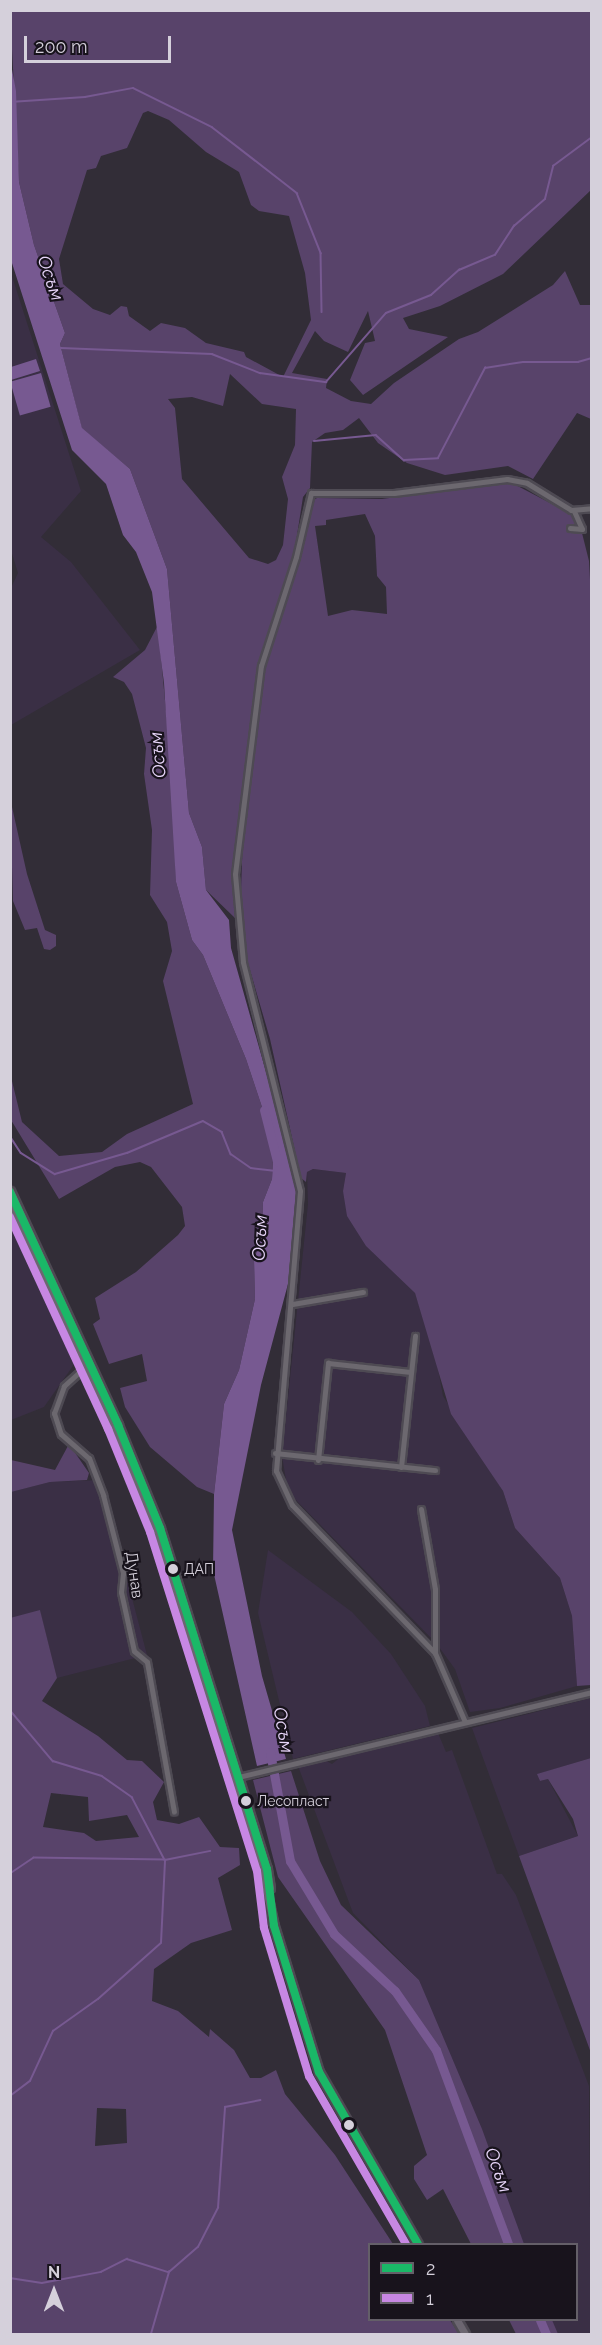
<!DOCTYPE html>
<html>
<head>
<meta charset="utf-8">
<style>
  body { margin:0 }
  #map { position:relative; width:602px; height:2345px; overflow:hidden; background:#322d37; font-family:Raleway,sans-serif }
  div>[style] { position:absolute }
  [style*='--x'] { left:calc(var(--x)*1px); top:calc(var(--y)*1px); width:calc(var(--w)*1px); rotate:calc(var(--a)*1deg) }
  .built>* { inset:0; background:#3a2f45 }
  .green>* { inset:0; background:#58436a }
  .water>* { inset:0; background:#775991; transform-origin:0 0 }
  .stream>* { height:1.5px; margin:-0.75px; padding:0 0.75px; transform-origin:0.75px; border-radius:0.75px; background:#775991 }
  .river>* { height:9px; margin:-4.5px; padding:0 4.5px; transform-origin:4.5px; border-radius:4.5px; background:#775991 }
  .roads { filter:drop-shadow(2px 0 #4e4a53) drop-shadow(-2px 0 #4e4a53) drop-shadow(0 2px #4e4a53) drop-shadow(0 -2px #4e4a53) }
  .minor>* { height:5px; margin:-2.5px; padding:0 2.5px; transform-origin:2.5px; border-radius:2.5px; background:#6c686f }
  .major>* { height:7px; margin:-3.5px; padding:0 3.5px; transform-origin:3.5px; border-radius:3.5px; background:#6c6671 }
  .bus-1>* { height:8px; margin:-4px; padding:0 4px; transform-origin:4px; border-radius:4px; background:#1ab867 }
  .bus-2>* { height:8px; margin:-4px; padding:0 4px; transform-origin:4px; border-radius:4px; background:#c787e3 }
  .dots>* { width:16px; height:16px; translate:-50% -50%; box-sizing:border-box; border:3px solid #18131c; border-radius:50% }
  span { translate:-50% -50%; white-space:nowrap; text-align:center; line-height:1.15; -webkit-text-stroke:4.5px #18131c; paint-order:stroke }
  .bus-label { font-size:14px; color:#d5d0db }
  .left { translate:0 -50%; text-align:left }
  .street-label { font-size:16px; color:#d5d0db }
  .water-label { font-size:18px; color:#e8d6fa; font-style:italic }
  .frame { position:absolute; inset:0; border:12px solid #d5d0db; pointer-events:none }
  .legend { position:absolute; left:368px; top:2243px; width:210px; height:78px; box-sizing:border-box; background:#18131c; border:2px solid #645f68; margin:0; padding:8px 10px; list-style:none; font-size:18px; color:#d5d0db }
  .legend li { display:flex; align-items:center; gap:12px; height:30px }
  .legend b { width:30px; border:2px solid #645f68 }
  .north { position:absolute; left:24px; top:2261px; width:60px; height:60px; -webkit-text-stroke:4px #18131c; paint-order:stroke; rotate:0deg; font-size:16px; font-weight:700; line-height:24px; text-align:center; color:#d5d0db }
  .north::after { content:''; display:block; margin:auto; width:21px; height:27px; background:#d5d0db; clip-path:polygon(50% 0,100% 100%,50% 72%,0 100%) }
  .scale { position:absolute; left:24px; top:36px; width:147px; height:27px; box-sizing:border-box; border:3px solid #d5d0db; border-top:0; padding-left:8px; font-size:18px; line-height:21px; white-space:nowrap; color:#d5d0db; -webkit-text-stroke:4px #18131c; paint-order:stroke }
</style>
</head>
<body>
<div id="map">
  <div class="built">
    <div style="clip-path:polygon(10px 270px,81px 491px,41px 537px,71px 562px,140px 650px,11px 725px,10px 590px,18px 573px,10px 547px)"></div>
    <div style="clip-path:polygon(313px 1169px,346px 1173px,343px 1191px,396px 1273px,415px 1293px,435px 1353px,443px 1396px,503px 1491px,515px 1528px,560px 1578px,572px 1616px,577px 1686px,500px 1708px,470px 1712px,455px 1669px,436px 1643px,288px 1492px,282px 1456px,308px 1204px,307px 1172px)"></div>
    <div style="clip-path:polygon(10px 1221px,75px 1363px,44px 1407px,11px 1420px)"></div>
    <div style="clip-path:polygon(101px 1480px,147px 1655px,57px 1678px,40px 1611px,11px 1618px,10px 1492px,50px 1482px)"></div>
    <div style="clip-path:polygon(268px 1550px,352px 1612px,391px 1654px,425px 1706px,430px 1726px,293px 1759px,258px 1613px)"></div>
    <div style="clip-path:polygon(591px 1698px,591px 1758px,538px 1774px,540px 1781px,548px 1779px,578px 1836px,519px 1856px,472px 1728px)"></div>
    <div style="clip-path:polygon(438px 1733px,446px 1752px,452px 1750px,497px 1874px,502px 1874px,516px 1895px,589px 2086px,591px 2334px,557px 2334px,551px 2320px,576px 2320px,576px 2244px,522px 2244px,419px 1980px,353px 1913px,298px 1766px,325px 1760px,332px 1764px,342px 1756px)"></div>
  </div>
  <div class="green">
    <div style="clip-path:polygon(evenodd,10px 11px,591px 11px,591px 190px,503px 274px,440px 306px,403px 318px,409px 329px,448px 337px,363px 395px,350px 380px,365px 343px,375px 341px,368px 311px,348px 352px,324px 341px,315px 331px,292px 373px,327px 379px,326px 388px,351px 401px,371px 404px,394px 383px,459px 339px,478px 332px,553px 285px,565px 271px,580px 305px,591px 305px,591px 419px,577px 413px,533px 479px,508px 466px,445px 475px,407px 463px,378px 443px,359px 418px,343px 430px,325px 433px,312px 442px,310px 488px,303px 497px,293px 561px,260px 667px,234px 879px,235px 918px,206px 890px,202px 847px,189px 813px,167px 569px,130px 469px,82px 429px,60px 344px,65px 333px,34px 245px,19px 182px,10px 11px,148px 111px,169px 120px,206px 152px,239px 172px,251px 205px,259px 211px,289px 216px,305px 273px,311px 320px,283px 377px,246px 357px,244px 352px,206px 343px,185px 328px,161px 323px,150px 331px,129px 316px,127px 307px,121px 306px,110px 315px,93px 309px,63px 284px,59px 259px,87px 170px,96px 168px,101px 156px,127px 148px,143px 113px,148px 111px,10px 11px,230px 374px,262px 404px,296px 409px,295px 445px,282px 477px,288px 499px,283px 545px,276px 560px,268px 564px,249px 558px,182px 479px,175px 408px,168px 399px,192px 397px,223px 406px,230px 374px)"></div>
    <div style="clip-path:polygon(evenodd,510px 482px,573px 515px,581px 529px,589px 561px,591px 597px,591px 1685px,577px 1686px,572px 1616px,560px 1578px,515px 1528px,503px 1491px,451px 1414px,415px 1293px,366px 1246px,347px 1216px,343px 1191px,346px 1173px,313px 1169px,307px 1172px,306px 1182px,301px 1178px,270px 1039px,243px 946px,240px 919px,243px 833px,261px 691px,268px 654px,304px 544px,309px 502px,317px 498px,382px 499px,510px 482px,365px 514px,375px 536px,377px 576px,386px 587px,387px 614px,352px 610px,328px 616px,315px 526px,326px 525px,326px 520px,365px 514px)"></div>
    <div style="clip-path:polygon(158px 625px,174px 798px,176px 882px,192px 940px,203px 955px,246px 1059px,274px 1143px,272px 1179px,263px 1202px,262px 1236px,254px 1260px,255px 1299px,239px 1370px,224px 1404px,214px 1494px,197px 1487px,150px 1447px,125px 1407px,120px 1388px,147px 1381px,142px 1354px,109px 1364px,93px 1324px,100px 1319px,95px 1298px,136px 1272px,178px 1235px,185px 1226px,182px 1207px,151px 1167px,140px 1162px,115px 1167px,59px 1199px,11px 1120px,11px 1077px,22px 1122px,59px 1156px,102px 1152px,127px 1134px,193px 1104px,163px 981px,172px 951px,167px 922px,150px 895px,152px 830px,144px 774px,146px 748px,132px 694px,124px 682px,113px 677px,145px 650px)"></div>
    <div style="clip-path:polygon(10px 798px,27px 874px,45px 930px,56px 935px,56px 946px,50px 950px,44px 949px,37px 928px,25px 930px,13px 901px)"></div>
    <div style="clip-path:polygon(69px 1444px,89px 1473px,87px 1480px,50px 1482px,11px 1492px,11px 1460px,55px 1470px)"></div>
    <div style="clip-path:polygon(evenodd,40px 1610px,57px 1678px,42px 1701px,98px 1736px,127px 1760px,142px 1761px,164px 1782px,153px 1802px,157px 1820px,179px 1824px,199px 1817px,220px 1847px,239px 1848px,240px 1865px,218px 1878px,232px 1930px,191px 1943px,154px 1969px,152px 2001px,178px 2011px,209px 2037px,210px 2029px,234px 2050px,250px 2078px,261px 2078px,276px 2070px,285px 2094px,335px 2155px,393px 2244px,370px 2244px,370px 2320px,450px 2320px,459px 2334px,11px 2334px,10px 1618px,40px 1610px,51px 1793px,88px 1797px,89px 1821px,127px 1815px,139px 1837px,96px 1841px,84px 1833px,43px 1827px,51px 1793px,40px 1610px,97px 2108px,126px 2109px,127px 2143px,95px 2146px,97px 2108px)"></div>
    <div style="clip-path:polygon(591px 1758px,592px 1758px,591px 2053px,519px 1856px,578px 1836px,573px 1819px,548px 1779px,540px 1781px,537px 1774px)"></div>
    <div style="clip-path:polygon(291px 1771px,320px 1861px,341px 1905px,419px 1980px,482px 2129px,524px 2244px,471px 2244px,443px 2189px,427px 2200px,414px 2179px,414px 2166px,427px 2155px,385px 2030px,278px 1877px,253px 1780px)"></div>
    <div style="clip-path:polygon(509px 2320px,552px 2320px,558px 2334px,516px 2334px)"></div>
  </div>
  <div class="water">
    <div style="clip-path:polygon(11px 64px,16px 91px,19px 182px,34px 245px,65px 333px,60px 344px,82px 428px,130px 469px,167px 569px,189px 813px,202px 847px,206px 890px,229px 920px,231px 948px,297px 1182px,292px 1269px,261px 1385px,232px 1530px,262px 1676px,286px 1759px,257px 1766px,213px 1570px,214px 1494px,224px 1404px,239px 1370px,255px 1299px,254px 1260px,262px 1236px,263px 1202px,272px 1179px,274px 1143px,246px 1059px,203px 955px,192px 940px,176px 882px,164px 683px,152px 592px,136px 552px,123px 535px,106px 484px,72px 450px,11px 260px)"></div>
    <div style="clip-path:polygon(36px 359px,40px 371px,11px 380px,11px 367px)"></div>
    <div style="left:41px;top:373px;width:35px;height:32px;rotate:74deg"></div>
  </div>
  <div class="stream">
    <div style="--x:10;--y:102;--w:75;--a:-3.8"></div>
    <div style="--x:85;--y:97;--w:49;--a:-10.6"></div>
    <div style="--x:133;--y:88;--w:88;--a:26.3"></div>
    <div style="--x:212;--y:127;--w:108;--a:37.8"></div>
    <div style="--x:297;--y:193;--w:65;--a:68.2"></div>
    <div style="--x:321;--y:253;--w:59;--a:89"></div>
    <div style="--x:61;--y:348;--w:151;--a:2.3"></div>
    <div style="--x:212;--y:354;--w:52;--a:21.6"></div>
    <div style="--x:260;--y:373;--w:67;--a:7.8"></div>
    <div style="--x:326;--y:382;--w:91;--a:-49"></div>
    <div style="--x:386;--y:313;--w:48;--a:-21.8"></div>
    <div style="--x:431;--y:295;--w:38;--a:-42"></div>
    <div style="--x:459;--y:270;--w:39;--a:-23"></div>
    <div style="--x:495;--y:255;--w:35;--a:-57"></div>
    <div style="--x:514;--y:226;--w:41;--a:-41.1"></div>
    <div style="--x:545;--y:199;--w:34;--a:-76"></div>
    <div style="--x:553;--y:166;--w:49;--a:-36.6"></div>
    <div style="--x:314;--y:441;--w:62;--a:-5.5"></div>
    <div style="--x:376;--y:435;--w:38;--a:42"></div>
    <div style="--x:404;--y:460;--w:34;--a:-3"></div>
    <div style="--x:438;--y:458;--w:102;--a:-62.4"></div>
    <div style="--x:485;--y:368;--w:38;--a:-9"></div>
    <div style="--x:523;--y:362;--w:55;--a:0"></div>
    <div style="--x:578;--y:362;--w:15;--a:-16"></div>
    <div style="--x:10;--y:1136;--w:20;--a:57"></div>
    <div style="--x:21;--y:1153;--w:40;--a:32"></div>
    <div style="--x:55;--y:1174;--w:75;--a:-16.3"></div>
    <div style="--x:127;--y:1153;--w:82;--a:-22.8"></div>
    <div style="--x:203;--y:1121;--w:22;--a:30"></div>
    <div style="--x:222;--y:1132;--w:24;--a:68"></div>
    <div style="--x:231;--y:1154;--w:24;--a:35"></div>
    <div style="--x:251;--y:1168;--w:23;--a:7"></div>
    <div style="--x:10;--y:1710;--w:67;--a:49.9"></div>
    <div style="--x:53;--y:1761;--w:51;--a:17"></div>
    <div style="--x:102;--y:1776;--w:37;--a:35"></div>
    <div style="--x:132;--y:1797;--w:71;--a:62.4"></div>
    <div style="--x:165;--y:1860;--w:131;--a:-179.1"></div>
    <div style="--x:34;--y:1858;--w:29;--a:146"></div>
    <div style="--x:10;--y:2096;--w:25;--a:-37"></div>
    <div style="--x:30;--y:2081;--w:55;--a:-65.3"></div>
    <div style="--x:53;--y:2031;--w:55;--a:-35.4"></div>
    <div style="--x:98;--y:1999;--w:84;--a:-41.6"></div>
    <div style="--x:161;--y:1943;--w:83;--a:-87.2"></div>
    <div style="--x:165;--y:1860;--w:46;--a:-11.3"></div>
    <div style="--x:10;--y:2278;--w:32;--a:9"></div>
    <div style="--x:42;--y:2283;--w:60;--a:-10.6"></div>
    <div style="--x:101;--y:2272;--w:29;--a:-27"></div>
    <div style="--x:127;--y:2259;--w:43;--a:17.6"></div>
    <div style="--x:151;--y:2334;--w:65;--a:-73.8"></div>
    <div style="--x:169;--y:2272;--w:38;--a:-41"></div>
    <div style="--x:198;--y:2247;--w:44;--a:-62.9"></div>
    <div style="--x:218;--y:2208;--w:101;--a:-86"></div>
    <div style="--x:225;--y:2107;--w:36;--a:-11"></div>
  </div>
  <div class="river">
    <div style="--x:264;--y:1110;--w:53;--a:75.7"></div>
    <div style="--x:270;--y:1752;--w:111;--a:79.6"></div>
    <div style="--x:290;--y:1861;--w:85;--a:58.9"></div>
    <div style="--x:334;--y:1934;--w:83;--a:43.1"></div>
    <div style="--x:395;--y:1991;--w:72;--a:55.2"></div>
    <div style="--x:436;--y:2050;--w:207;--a:69.6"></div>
    <div style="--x:540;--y:2320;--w:15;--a:67"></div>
  </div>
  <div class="roads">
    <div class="minor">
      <div style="--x:570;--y:528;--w:12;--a:5"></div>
      <div style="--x:582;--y:529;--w:20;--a:-114"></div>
      <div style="--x:292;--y:1304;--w:72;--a:-9.6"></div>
      <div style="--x:86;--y:1366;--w:30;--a:138"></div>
      <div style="--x:64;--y:1386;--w:29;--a:110"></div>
      <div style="--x:54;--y:1413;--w:22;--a:72"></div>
      <div style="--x:61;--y:1434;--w:37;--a:41"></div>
      <div style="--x:89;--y:1458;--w:40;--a:69"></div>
      <div style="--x:103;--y:1495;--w:81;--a:75.6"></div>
      <div style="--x:123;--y:1573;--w:19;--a:96"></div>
      <div style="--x:121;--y:1592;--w:60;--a:77.6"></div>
      <div style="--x:134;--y:1651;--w:17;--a:40"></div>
      <div style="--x:147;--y:1662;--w:152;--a:79.8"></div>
      <div style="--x:275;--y:1453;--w:161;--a:6.1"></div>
      <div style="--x:318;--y:1460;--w:98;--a:-84.1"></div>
      <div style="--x:328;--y:1363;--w:83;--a:6.2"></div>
      <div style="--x:401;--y:1467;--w:132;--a:-83.9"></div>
      <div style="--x:421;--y:1509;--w:81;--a:80.1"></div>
      <div style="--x:435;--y:1589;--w:64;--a:90"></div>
      <div style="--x:465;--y:1722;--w:75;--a:-113.5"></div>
      <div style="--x:435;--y:1653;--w:206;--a:-134"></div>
      <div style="--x:292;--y:1505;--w:38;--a:-115"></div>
      <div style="--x:276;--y:1471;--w:281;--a:-85.1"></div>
      <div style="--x:300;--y:1191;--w:236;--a:-104"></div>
      <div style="--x:243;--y:962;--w:88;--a:-95.2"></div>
      <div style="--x:235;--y:874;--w:210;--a:-82.9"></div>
      <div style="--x:261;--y:666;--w:114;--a:-72.2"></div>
      <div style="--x:296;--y:557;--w:66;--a:-76.8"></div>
      <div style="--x:311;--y:493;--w:83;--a:0"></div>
      <div style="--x:394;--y:493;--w:114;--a:-7.1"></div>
      <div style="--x:507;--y:479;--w:20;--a:11"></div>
      <div style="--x:527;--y:483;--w:52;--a:31.5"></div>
      <div style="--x:571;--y:510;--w:21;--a:-5"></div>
      <div style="--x:234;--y:1778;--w:368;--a:-13.5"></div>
    </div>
    <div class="major">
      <div style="--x:10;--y:1191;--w:258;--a:65.2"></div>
      <div style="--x:118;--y:1425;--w:111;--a:67.8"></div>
      <div style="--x:160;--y:1528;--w:357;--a:72.6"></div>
      <div style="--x:267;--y:1869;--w:19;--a:81"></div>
      <div style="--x:10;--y:1207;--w:276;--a:65.4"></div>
      <div style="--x:125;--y:1458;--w:76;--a:68.5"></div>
      <div style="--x:153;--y:1529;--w:358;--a:72.3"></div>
      <div style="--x:262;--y:1870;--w:57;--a:77.9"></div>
      <div style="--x:274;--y:1926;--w:153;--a:72.9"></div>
      <div style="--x:319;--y:2072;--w:198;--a:60.1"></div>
      <div style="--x:457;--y:2320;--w:16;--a:60"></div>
    </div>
  </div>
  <div class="bus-1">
    <div style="--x:10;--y:1192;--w:257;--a:65.1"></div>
    <div style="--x:118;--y:1425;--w:111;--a:67.8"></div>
    <div style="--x:160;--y:1528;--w:357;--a:72.6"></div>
    <div style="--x:267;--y:1869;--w:57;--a:83"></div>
    <div style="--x:274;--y:1926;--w:153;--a:72.9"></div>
    <div style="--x:319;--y:2072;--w:198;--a:60.1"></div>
  </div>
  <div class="bus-2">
    <div style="--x:10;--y:1217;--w:234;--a:65.2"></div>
    <div style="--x:108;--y:1429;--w:111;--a:67.8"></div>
    <div style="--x:150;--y:1532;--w:355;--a:72.5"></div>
    <div style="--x:257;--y:1871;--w:57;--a:83"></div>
    <div style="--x:264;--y:1928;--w:155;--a:73.1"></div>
    <div style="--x:309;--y:2076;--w:194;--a:60"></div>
  </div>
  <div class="dots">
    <div style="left:173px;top:1569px;background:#d5d0db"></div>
    <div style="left:246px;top:1801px;background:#d5d0db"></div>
    <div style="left:349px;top:2125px;background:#d5d0db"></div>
  </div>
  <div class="bus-label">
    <span class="left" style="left:184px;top:1569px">ДАП</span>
    <span class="left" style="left:257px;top:1801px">Лесопласт</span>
  </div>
  <div class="street-label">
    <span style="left:134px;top:1575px;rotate:82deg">Дунав</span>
  </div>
  <div class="water-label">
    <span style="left:50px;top:278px;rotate:71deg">Осъм</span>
    <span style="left:158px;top:755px;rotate:-95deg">Осъм</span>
    <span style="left:260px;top:1238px;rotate:-87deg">Осъм</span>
    <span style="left:283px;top:1730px;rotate:80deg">Осъм</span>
    <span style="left:498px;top:2170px;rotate:70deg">Осъм</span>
  </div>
  <div class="frame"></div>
  <ul class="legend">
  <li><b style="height:8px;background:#1ab867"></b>2</li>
  <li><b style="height:8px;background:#c787e3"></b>1</li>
  </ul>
  <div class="north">N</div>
  <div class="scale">200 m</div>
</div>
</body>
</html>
